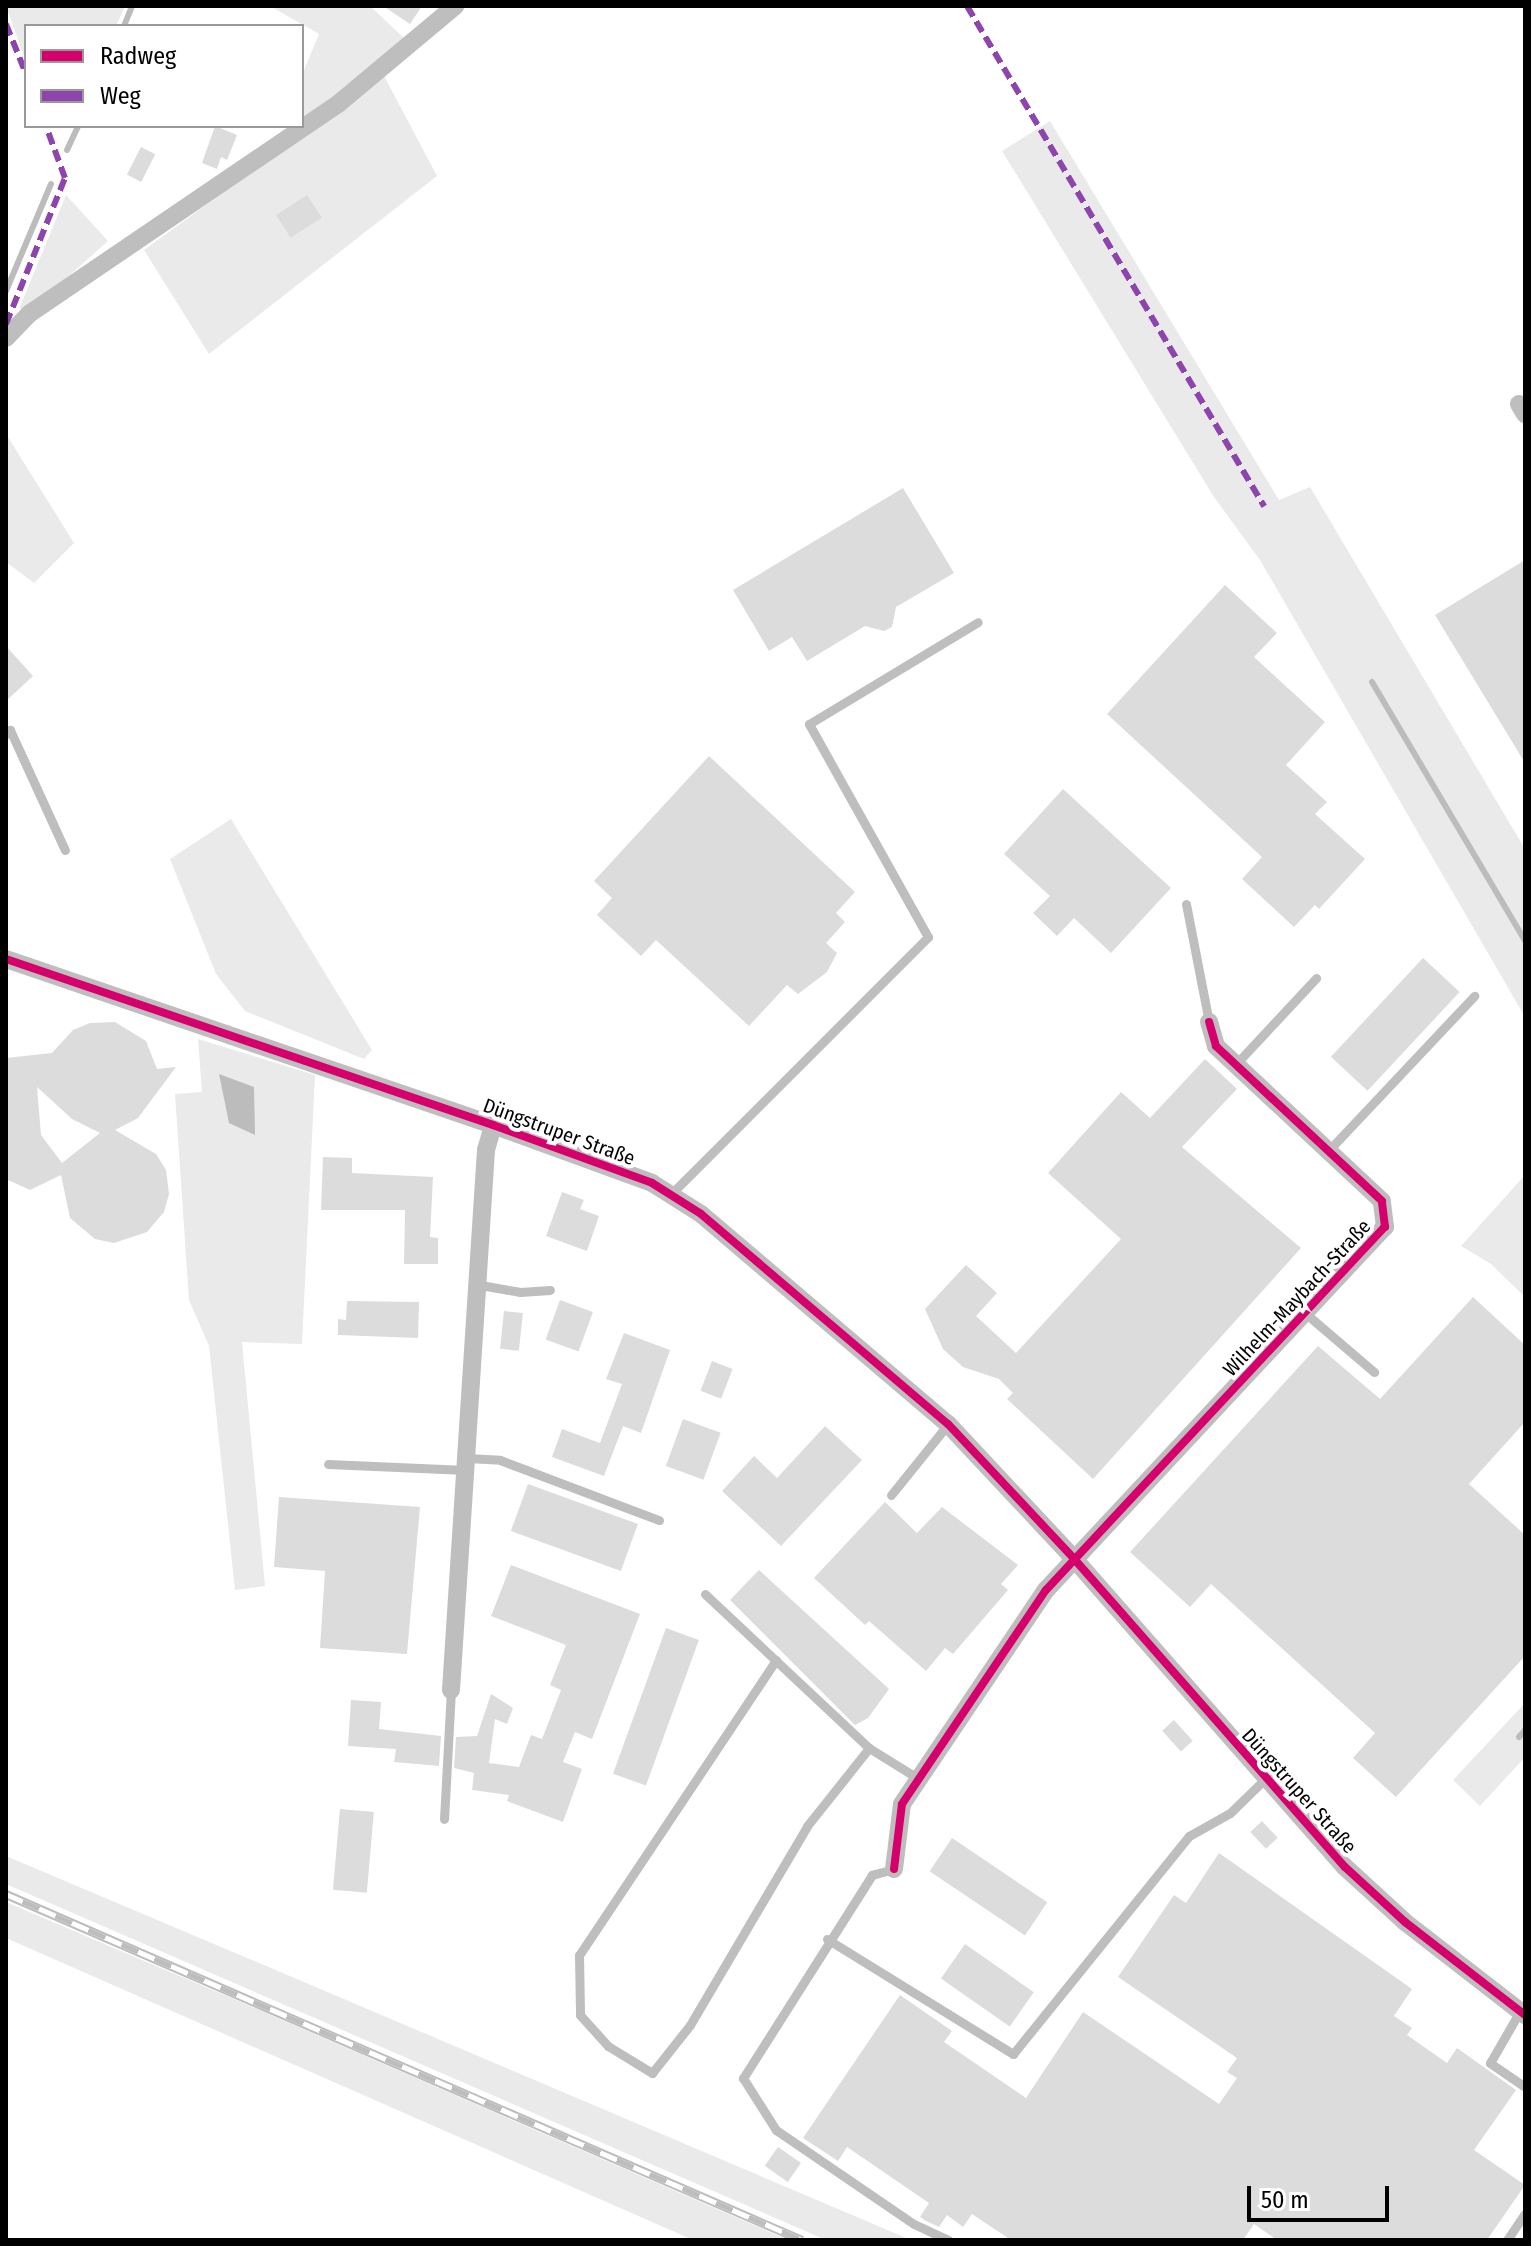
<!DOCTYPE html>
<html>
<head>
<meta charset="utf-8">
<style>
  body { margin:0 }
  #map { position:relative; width:1531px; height:2246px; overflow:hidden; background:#fff; font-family:"Fira Sans Condensed",sans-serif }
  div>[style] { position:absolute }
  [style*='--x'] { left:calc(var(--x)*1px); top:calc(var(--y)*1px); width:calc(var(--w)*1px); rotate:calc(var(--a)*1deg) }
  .green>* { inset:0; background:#eaeaea }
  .water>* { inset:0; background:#bcbcbc }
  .stream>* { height:6px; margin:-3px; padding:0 3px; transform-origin:3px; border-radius:3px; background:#bcbcbc }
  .building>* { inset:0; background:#dcdcdc; transform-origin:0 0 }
  .lane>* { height:9px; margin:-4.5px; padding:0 4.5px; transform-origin:4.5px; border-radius:4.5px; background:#bebebe }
  .street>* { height:18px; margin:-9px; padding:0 9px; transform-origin:9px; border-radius:9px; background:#bebebe }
  .rail>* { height:9px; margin-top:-4.5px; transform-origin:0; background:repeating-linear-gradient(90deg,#fff 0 18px,#bdbdbd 0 36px); box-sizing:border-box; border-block:2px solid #bdbdbd }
  .quiet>* { height:6px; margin-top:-3px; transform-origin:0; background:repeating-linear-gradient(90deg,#8e44ad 0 12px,transparent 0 18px) }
  .cycleway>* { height:8px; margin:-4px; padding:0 4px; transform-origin:4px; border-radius:4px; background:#d6006c }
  span { translate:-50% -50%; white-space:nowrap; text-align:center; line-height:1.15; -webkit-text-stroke:8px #fff; paint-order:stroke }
  .street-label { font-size:20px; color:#000 }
  .frame { position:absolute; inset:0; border:8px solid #000; pointer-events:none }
  .legend { position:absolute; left:24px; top:24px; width:280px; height:104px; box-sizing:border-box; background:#fff; border:2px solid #999; margin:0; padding:10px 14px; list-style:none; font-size:24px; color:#000 }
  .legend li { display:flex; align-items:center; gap:16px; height:40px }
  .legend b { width:40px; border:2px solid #999 }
  .scale { position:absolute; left:1247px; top:2186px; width:142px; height:36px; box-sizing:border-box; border:4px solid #000; border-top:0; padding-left:10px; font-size:24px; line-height:28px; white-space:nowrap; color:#000; -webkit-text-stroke:6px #fff; paint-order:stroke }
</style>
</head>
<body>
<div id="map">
  <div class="green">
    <div style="clip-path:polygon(6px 6px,125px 6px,116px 26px,26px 26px,26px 62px)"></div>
    <div style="clip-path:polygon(270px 6px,370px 6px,405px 39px,302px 122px,302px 75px,319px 34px)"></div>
    <div style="clip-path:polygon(381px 70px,437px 176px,209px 354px,144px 250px,339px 108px)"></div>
    <div style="clip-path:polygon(1050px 121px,1279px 500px,1310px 487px,1525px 849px,1525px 1017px,1260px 560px,1214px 497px,1002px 151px)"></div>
    <div style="clip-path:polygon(66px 195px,108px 241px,33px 308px,19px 309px)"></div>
    <div style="clip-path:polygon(6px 434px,74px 543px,34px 583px,6px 562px)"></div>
    <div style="clip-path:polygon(231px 819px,372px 1050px,364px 1059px,245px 1011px,216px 974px,170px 859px)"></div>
    <div style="clip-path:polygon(198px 1039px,315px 1075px,302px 1344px,242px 1342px,265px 1586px,235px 1590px,209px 1346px,189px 1300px,175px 1094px,202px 1092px)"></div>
    <div style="clip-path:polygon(1525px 1175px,1525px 1297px,1491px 1264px,1461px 1246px)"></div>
    <div style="clip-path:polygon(1525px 1703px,1525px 1757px,1480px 1806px,1453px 1780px)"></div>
    <div style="clip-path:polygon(6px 1856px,278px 1971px,911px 2240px,826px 2240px,6px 1884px)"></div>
    <div style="clip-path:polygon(6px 1902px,264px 2012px,788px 2240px,693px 2240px,6px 1938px)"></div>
  </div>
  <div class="water">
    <div style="clip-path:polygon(219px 1074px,254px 1087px,255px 1135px,229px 1123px)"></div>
  </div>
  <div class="stream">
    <div style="--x:124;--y:26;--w:22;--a:-68"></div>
    <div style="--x:67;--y:150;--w:26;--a:-65"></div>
    <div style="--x:6;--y:291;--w:116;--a:-67.2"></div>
    <div style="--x:1372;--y:682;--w:301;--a:59.4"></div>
    <div style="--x:1519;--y:1737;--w:9;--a:-49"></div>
  </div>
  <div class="building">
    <div style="clip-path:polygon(383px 6px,422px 6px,410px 24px)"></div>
    <div style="clip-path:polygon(215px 126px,237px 135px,227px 160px,221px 157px,217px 169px,202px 163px)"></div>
    <div style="left:141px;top:147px;width:16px;height:31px;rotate:27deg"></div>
    <div style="left:307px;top:195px;width:27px;height:37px;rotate:57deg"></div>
    <div style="clip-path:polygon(903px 488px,954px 573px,896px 607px,892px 627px,884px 631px,865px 626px,807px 661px,792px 637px,769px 651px,733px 590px)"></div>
    <div style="clip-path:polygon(1525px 560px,1525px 763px,1435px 615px)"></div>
    <div style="clip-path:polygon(1225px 585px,1277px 633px,1254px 657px,1325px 722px,1286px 765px,1327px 802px,1315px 814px,1365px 859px,1319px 909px,1315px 905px,1294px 927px,1242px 879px,1262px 857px,1107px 714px)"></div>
    <div style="clip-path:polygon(6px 646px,33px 676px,6px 701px)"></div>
    <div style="clip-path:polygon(709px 756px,855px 892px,836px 913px,845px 922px,826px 943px,837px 953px,827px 972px,798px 994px,787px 985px,749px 1026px,656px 940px,641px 956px,597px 915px,612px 898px,594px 881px)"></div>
    <div style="clip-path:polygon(1063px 789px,1171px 888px,1111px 953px,1074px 918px,1057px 936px,1033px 913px,1050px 896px,1004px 854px)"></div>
    <div style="left:1423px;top:958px;width:50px;height:135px;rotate:43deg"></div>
    <div style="clip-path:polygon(evenodd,115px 1022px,146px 1041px,157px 1069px,176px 1067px,138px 1118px,115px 1130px,156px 1154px,166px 1170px,169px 1194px,164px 1212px,147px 1232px,114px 1243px,95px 1239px,70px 1218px,61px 1175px,30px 1190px,6px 1179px,6px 1058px,52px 1053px,73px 1030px,90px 1023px,115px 1022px,37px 1087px,72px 1119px,100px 1133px,62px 1163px,41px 1135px,37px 1087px)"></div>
    <div style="clip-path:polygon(1205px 1059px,1237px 1089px,1182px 1147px,1301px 1248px,1093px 1479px,1007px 1399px,1013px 1393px,999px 1379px,963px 1367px,943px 1349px,925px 1309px,966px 1265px,997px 1293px,976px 1316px,1016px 1353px,1121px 1239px,1048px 1173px,1121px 1092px,1150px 1118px)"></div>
    <div style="clip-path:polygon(323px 1157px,352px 1158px,352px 1173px,433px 1177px,430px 1237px,438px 1238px,438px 1264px,404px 1264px,405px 1210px,321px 1210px)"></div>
    <div style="clip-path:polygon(562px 1192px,584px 1200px,580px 1209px,599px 1216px,587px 1251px,546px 1236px)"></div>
    <div style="clip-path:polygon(1473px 1297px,1525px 1345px,1525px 1422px,1469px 1484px,1525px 1535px,1525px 1656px,1396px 1797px,1353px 1758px,1375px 1733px,1211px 1584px,1190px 1607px,1130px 1552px,1318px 1346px,1380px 1399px)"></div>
    <div style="left:560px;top:1300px;width:35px;height:42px;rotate:20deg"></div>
    <div style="clip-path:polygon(347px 1301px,419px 1302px,418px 1338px,338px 1335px,338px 1319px,346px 1320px)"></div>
    <div style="left:504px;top:1311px;width:19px;height:38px;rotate:6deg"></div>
    <div style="clip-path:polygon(624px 1333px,670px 1350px,641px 1433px,623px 1426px,604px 1476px,552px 1457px,562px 1429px,600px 1443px,622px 1384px,606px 1379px)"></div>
    <div style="left:712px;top:1361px;width:22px;height:32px;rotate:21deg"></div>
    <div style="left:683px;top:1419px;width:40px;height:50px;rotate:20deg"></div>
    <div style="clip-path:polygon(825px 1426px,862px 1460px,781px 1546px,722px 1491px,754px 1456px,777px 1478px)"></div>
    <div style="left:528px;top:1484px;width:117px;height:50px;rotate:20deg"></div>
    <div style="clip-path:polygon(279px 1497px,420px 1507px,407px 1654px,320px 1648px,325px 1571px,274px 1567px)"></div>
    <div style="clip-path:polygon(885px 1502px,917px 1533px,942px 1507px,1018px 1565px,1001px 1584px,1008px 1590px,953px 1654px,945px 1648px,926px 1671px,869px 1621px,865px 1625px,814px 1578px)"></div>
    <div style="clip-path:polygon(511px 1565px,640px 1614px,592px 1739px,575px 1732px,563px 1762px,582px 1769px,563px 1822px,507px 1801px,509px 1795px,472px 1790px,474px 1773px,454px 1768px,456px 1737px,477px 1736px,491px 1694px,513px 1708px,507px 1724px,495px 1719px,489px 1763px,519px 1767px,531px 1735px,542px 1739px,561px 1690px,550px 1685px,566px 1645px,491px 1616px)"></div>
    <div style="clip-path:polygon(759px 1570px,889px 1689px,868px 1718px,855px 1725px,730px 1600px)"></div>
    <div style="left:666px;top:1628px;width:35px;height:155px;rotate:20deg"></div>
    <div style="clip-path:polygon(351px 1700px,381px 1702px,379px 1729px,441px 1736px,439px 1766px,394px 1762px,396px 1749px,348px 1746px)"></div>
    <div style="left:1174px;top:1720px;width:28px;height:16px;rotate:48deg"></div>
    <div style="left:340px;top:1809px;width:34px;height:81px;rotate:5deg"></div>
    <div style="left:1262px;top:1821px;width:23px;height:16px;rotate:47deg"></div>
    <div style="left:952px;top:1838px;width:115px;height:40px;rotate:34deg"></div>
    <div style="clip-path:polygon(1219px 1853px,1412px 1989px,1394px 2016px,1412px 2028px,1407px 2035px,1447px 2063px,1457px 2048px,1516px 2090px,1474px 2150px,1525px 2185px,1487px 2240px,1277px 2240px,1254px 2224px,1243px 2240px,1011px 2240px,972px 2214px,963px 2227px,947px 2215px,939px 2227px,926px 2221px,920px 2217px,929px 2203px,847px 2147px,838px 2161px,803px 2138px,900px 1995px,952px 2031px,944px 2042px,1026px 2098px,1083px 2012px,1219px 2104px,1237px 2078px,1227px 2072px,1237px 2058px,1118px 1977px,1174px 1895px,1186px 1903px)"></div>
    <div style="left:965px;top:1944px;width:84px;height:42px;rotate:35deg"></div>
    <div style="left:778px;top:2147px;width:28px;height:23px;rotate:35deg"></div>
  </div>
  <div class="lane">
    <div style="--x:6;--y:734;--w:6;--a:-45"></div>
    <div style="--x:10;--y:730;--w:132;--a:65.4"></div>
    <div style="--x:1186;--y:904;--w:120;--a:79"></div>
    <div style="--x:1235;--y:1065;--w:119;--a:-47"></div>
    <div style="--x:1329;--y:1150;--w:212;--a:-46.7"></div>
    <div style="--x:670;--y:1195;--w:365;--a:-45"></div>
    <div style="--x:928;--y:937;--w:244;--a:-119.2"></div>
    <div style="--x:809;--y:724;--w:197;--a:-31.1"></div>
    <div style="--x:480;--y:1285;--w:41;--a:9.9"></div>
    <div style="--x:520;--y:1292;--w:30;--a:-4"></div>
    <div style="--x:1305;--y:1313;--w:91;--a:40.5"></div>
    <div style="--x:467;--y:1458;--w:33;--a:3"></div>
    <div style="--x:500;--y:1460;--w:170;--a:20.7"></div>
    <div style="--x:328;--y:1464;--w:138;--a:2.5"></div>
    <div style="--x:891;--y:1495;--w:91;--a:-51.2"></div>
    <div style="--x:705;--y:1594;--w:225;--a:43.2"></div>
    <div style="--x:869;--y:1748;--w:59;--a:31.8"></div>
    <div style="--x:776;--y:1660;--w:355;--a:123.7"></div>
    <div style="--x:579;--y:1955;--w:60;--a:89"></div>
    <div style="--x:580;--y:2015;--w:42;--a:47.9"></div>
    <div style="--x:608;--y:2046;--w:52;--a:31.5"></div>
    <div style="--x:652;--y:2073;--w:61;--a:-51.6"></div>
    <div style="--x:690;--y:2025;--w:231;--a:-59.5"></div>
    <div style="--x:807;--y:1826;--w:100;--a:-51.5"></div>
    <div style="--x:444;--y:1819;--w:129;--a:-86.9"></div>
    <div style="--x:894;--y:1869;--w:23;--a:165"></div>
    <div style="--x:872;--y:1875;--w:241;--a:122.4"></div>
    <div style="--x:743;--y:2078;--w:62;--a:57.6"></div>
    <div style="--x:776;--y:2130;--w:167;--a:34.3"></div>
    <div style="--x:914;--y:2224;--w:38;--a:25"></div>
    <div style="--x:827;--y:1939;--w:219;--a:31.7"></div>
    <div style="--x:1013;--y:2054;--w:280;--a:-51.1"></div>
    <div style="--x:1189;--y:1836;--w:47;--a:-29.3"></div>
    <div style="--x:1230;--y:1813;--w:50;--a:-44.2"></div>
    <div style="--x:1520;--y:2011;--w:60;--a:120"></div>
    <div style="--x:1490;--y:2063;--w:42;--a:34.4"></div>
    <div style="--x:1507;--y:2240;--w:32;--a:-56"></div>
  </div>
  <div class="street">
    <div style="--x:6;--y:338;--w:33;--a:-46"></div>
    <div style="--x:29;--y:314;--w:374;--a:-34.2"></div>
    <div style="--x:338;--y:104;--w:153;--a:-39.9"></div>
    <div style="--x:1519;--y:404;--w:12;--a:59"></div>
    <div style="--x:6;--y:959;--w:515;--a:18.82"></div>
    <div style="--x:493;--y:1125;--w:169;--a:20"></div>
    <div style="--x:652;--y:1183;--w:58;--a:32.3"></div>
    <div style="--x:701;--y:1214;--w:324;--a:40.4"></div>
    <div style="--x:948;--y:1424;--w:187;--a:46.9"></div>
    <div style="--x:1076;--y:1561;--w:407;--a:48.7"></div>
    <div style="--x:1345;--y:1867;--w:81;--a:42.5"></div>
    <div style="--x:1405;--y:1922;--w:152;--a:37.8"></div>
    <div style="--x:451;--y:1690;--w:541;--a:-86.29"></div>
    <div style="--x:486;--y:1150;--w:26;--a:-74"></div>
    <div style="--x:894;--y:1869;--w:65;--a:-83"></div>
    <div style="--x:902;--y:1804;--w:258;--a:-56.1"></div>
    <div style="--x:1046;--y:1590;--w:497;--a:-47"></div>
    <div style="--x:1385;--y:1227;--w:26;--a:-97"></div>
    <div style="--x:1382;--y:1201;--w:227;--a:-137"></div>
    <div style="--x:1216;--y:1046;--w:25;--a:-106"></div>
  </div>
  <div class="rail">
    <div style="--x:6;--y:1894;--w:868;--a:23.49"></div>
  </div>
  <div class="quiet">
    <div style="--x:967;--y:6;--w:582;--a:59.29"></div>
    <div style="--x:6;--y:24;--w:54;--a:68.2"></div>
    <div style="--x:6;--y:324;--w:157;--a:-68"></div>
    <div style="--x:65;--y:178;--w:55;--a:-110.1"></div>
  </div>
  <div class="cycleway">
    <div style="--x:6;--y:959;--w:515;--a:18.82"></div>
    <div style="--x:493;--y:1125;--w:169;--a:20"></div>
    <div style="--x:652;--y:1183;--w:58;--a:32.3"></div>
    <div style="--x:701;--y:1214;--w:324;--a:40.4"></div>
    <div style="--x:948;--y:1424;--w:187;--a:46.9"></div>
    <div style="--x:1076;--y:1561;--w:407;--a:48.7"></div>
    <div style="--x:1345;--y:1867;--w:81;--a:42.5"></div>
    <div style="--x:1405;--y:1922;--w:152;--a:37.8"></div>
    <div style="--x:894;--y:1869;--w:65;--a:-83"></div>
    <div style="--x:902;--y:1804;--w:258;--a:-56.1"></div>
    <div style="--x:1046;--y:1590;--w:497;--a:-47"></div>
    <div style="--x:1385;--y:1227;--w:26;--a:-97"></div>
    <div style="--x:1382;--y:1201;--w:227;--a:-137"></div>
    <div style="--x:1216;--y:1046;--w:25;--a:-106"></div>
  </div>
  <div class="street-label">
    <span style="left:559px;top:1132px;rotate:20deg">Düngstruper Straße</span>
    <span style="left:1297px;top:1298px;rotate:-47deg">Wilhelm-Maybach-Straße</span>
    <span style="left:1299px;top:1791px;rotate:48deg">Düngstruper Straße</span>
  </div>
  <div class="frame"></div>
  <ul class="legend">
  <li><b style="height:10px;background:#d6006c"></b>Radweg</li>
  <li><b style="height:10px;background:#8e44ad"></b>Weg</li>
  </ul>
  <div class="scale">50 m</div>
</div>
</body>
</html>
